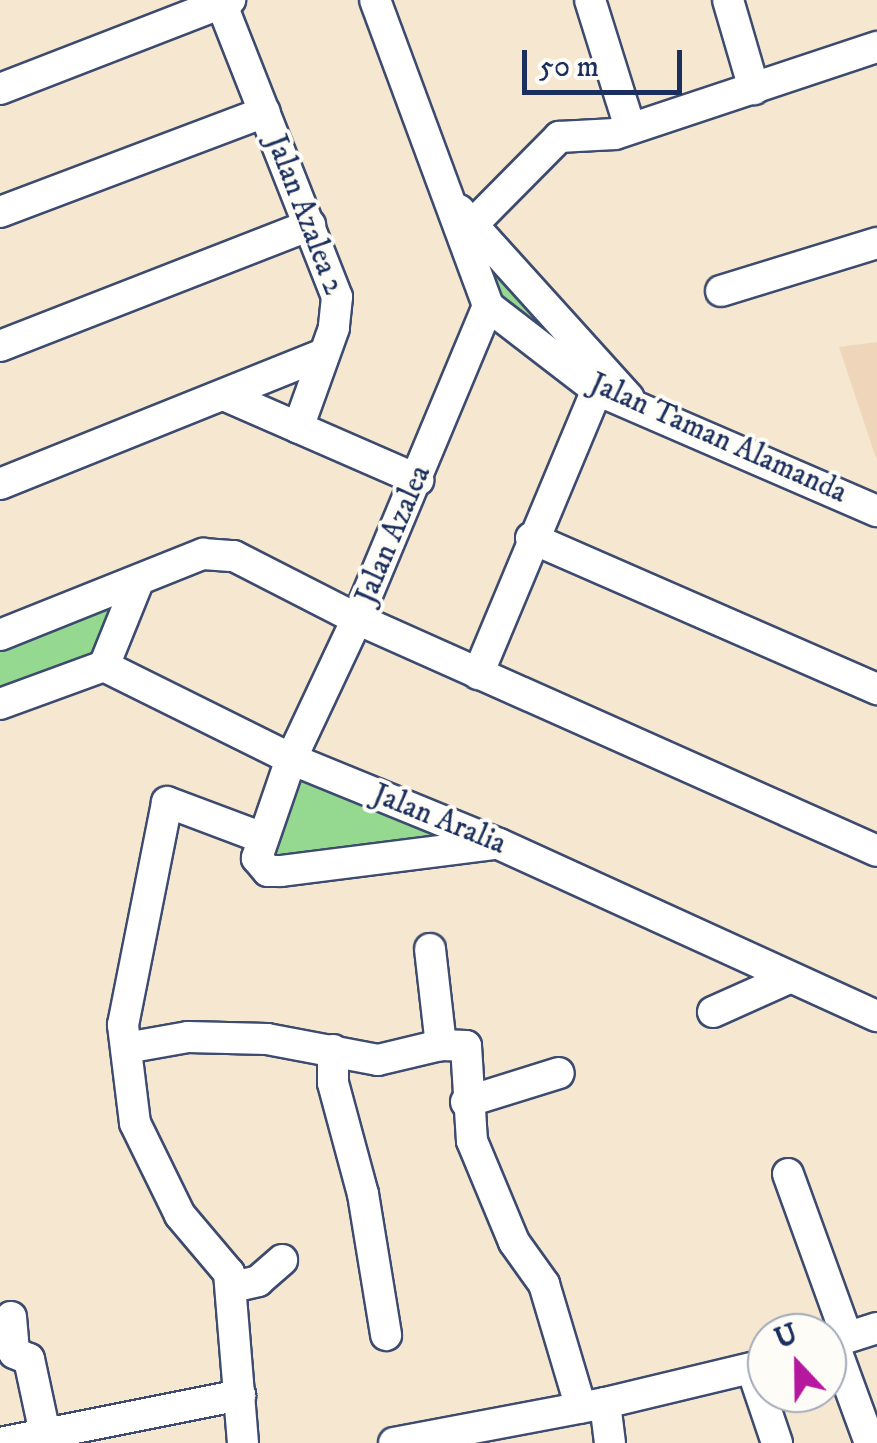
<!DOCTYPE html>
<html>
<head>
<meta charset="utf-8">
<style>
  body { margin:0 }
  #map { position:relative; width:877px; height:1443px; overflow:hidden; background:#f5e7d0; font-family:"IM FELL DW Pica",serif }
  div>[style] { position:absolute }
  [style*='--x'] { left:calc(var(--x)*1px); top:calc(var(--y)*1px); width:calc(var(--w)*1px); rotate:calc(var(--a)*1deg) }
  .built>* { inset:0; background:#efd6bb }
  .green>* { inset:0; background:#95d890 }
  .roads { filter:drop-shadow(2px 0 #3c4b6f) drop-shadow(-2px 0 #3c4b6f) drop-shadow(0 2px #3c4b6f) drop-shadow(0 -2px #3c4b6f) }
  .minor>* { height:30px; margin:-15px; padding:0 15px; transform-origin:15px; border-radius:15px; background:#fff }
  span { translate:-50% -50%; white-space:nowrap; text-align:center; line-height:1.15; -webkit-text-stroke:8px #fdfcf7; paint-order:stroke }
  .street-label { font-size:30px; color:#1b2f5e }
  .north { position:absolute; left:747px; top:1313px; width:100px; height:100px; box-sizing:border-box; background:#fdfcf7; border:2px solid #a3aaba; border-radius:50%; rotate:338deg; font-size:28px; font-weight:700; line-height:40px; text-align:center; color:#1b2f5e }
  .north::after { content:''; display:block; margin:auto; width:35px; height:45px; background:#b5179e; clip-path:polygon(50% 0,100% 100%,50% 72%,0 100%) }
  .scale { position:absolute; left:522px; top:50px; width:160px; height:45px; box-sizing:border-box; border:5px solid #1b2f5e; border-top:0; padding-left:12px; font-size:30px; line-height:35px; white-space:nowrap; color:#1b2f5e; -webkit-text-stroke:8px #fdfcf7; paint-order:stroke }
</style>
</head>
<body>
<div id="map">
  <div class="built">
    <div style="clip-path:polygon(877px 342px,877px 458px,876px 458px,839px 347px)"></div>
  </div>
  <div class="green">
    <div style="clip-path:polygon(475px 234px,600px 372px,501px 302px)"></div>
    <div style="clip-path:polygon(112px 604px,119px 608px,95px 653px,0 691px,0 647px)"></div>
    <div style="clip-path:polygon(304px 772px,467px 839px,273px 867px,264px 843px)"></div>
  </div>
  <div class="roads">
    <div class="minor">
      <div style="--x:220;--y:0;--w:319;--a:68.5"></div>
      <div style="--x:337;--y:297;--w:31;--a:96"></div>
      <div style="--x:334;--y:328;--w:106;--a:109.8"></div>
      <div style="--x:375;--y:0;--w:326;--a:69.7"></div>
      <div style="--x:488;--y:306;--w:138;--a:37.6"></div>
      <div style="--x:597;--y:390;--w:305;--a:23.4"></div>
      <div style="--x:590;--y:0;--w:134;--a:72.6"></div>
      <div style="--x:728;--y:0;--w:93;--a:73.7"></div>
      <div style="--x:0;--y:89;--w:247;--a:-21.2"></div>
      <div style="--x:459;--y:210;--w:253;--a:47.9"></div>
      <div style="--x:0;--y:212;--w:283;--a:-20.7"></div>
      <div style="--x:475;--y:222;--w:120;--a:-45.3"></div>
      <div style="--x:559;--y:137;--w:56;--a:-3.1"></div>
      <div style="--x:615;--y:134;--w:276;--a:-18.4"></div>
      <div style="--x:721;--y:291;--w:163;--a:-17.1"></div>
      <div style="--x:488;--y:306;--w:339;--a:112.7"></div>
      <div style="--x:357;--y:619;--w:155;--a:115.2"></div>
      <div style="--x:291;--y:759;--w:105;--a:109"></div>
      <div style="--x:257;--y:858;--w:17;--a:50"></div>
      <div style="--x:268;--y:871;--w:13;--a:0"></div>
      <div style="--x:281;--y:871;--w:217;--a:-7.2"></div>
      <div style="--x:0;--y:346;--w:333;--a:-21.3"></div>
      <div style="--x:226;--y:396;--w:210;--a:23.6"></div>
      <div style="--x:0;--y:484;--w:349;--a:-21.9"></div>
      <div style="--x:531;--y:538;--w:378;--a:23.6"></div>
      <div style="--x:0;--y:635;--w:219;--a:-21.8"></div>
      <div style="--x:203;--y:554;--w:31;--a:4"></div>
      <div style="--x:234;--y:556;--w:138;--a:27.1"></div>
      <div style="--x:357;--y:619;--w:569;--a:24.04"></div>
      <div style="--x:104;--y:666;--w:91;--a:-68"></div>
      <div style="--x:478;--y:674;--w:308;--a:-67.3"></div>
      <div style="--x:0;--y:704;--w:111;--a:-20.1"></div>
      <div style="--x:104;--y:666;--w:209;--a:26.4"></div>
      <div style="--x:291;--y:759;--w:225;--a:22.2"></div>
      <div style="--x:499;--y:844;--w:415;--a:24.5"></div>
      <div style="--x:430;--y:949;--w:97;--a:83.5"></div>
      <div style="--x:713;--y:1012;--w:83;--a:-24.1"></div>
      <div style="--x:126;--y:1048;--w:63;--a:-10.1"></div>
      <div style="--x:188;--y:1037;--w:79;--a:1.5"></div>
      <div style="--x:267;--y:1039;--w:113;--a:10.7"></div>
      <div style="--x:378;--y:1060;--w:65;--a:-13.4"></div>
      <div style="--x:441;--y:1045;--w:25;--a:2"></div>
      <div style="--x:466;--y:1046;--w:95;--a:86.4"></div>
      <div style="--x:472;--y:1141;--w:109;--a:67.4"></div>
      <div style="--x:514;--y:1242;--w:52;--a:54.5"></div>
      <div style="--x:544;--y:1284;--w:129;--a:73.4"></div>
      <div style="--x:333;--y:1050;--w:33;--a:90"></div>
      <div style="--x:333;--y:1083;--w:115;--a:74.9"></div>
      <div style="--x:363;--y:1194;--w:143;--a:80.7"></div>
      <div style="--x:466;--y:1102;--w:97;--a:-17.3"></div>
      <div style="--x:788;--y:1174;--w:173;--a:70.1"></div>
      <div style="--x:233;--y:1287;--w:26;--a:-13"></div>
      <div style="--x:258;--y:1281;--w:32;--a:-41"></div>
      <div style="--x:11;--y:1317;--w:36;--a:85"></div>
      <div style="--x:14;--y:1353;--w:16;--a:22"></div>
      <div style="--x:29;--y:1359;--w:81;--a:77.9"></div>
      <div style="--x:833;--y:1342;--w:108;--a:69.9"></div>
      <div style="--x:830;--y:1343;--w:49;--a:-17.7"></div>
      <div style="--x:752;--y:1369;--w:78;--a:71.3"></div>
      <div style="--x:605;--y:1403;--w:40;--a:82.9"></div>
      <div style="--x:0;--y:1443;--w:245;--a:-11.3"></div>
      <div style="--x:243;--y:1443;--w:171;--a:-94.7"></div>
      <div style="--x:229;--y:1273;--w:76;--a:-130.2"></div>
      <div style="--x:180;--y:1215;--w:102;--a:-116.1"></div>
      <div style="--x:135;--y:1123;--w:99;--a:-97"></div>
      <div style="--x:123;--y:1025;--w:227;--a:-78.8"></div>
      <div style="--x:167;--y:802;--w:99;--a:20.6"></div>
      <div style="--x:394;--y:1443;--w:215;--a:-10.7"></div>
      <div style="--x:605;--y:1403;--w:167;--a:-13.5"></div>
    </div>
  </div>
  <div class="street-label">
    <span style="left:304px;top:215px;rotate:69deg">Jalan Azalea 2</span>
    <span style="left:718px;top:439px;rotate:24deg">Jalan Taman Alamanda</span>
    <span style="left:394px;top:535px;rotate:-67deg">Jalan Azalea</span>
    <span style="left:439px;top:820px;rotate:22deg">Jalan Aralia</span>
  </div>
  <div class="north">U</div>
  <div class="scale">50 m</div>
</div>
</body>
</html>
